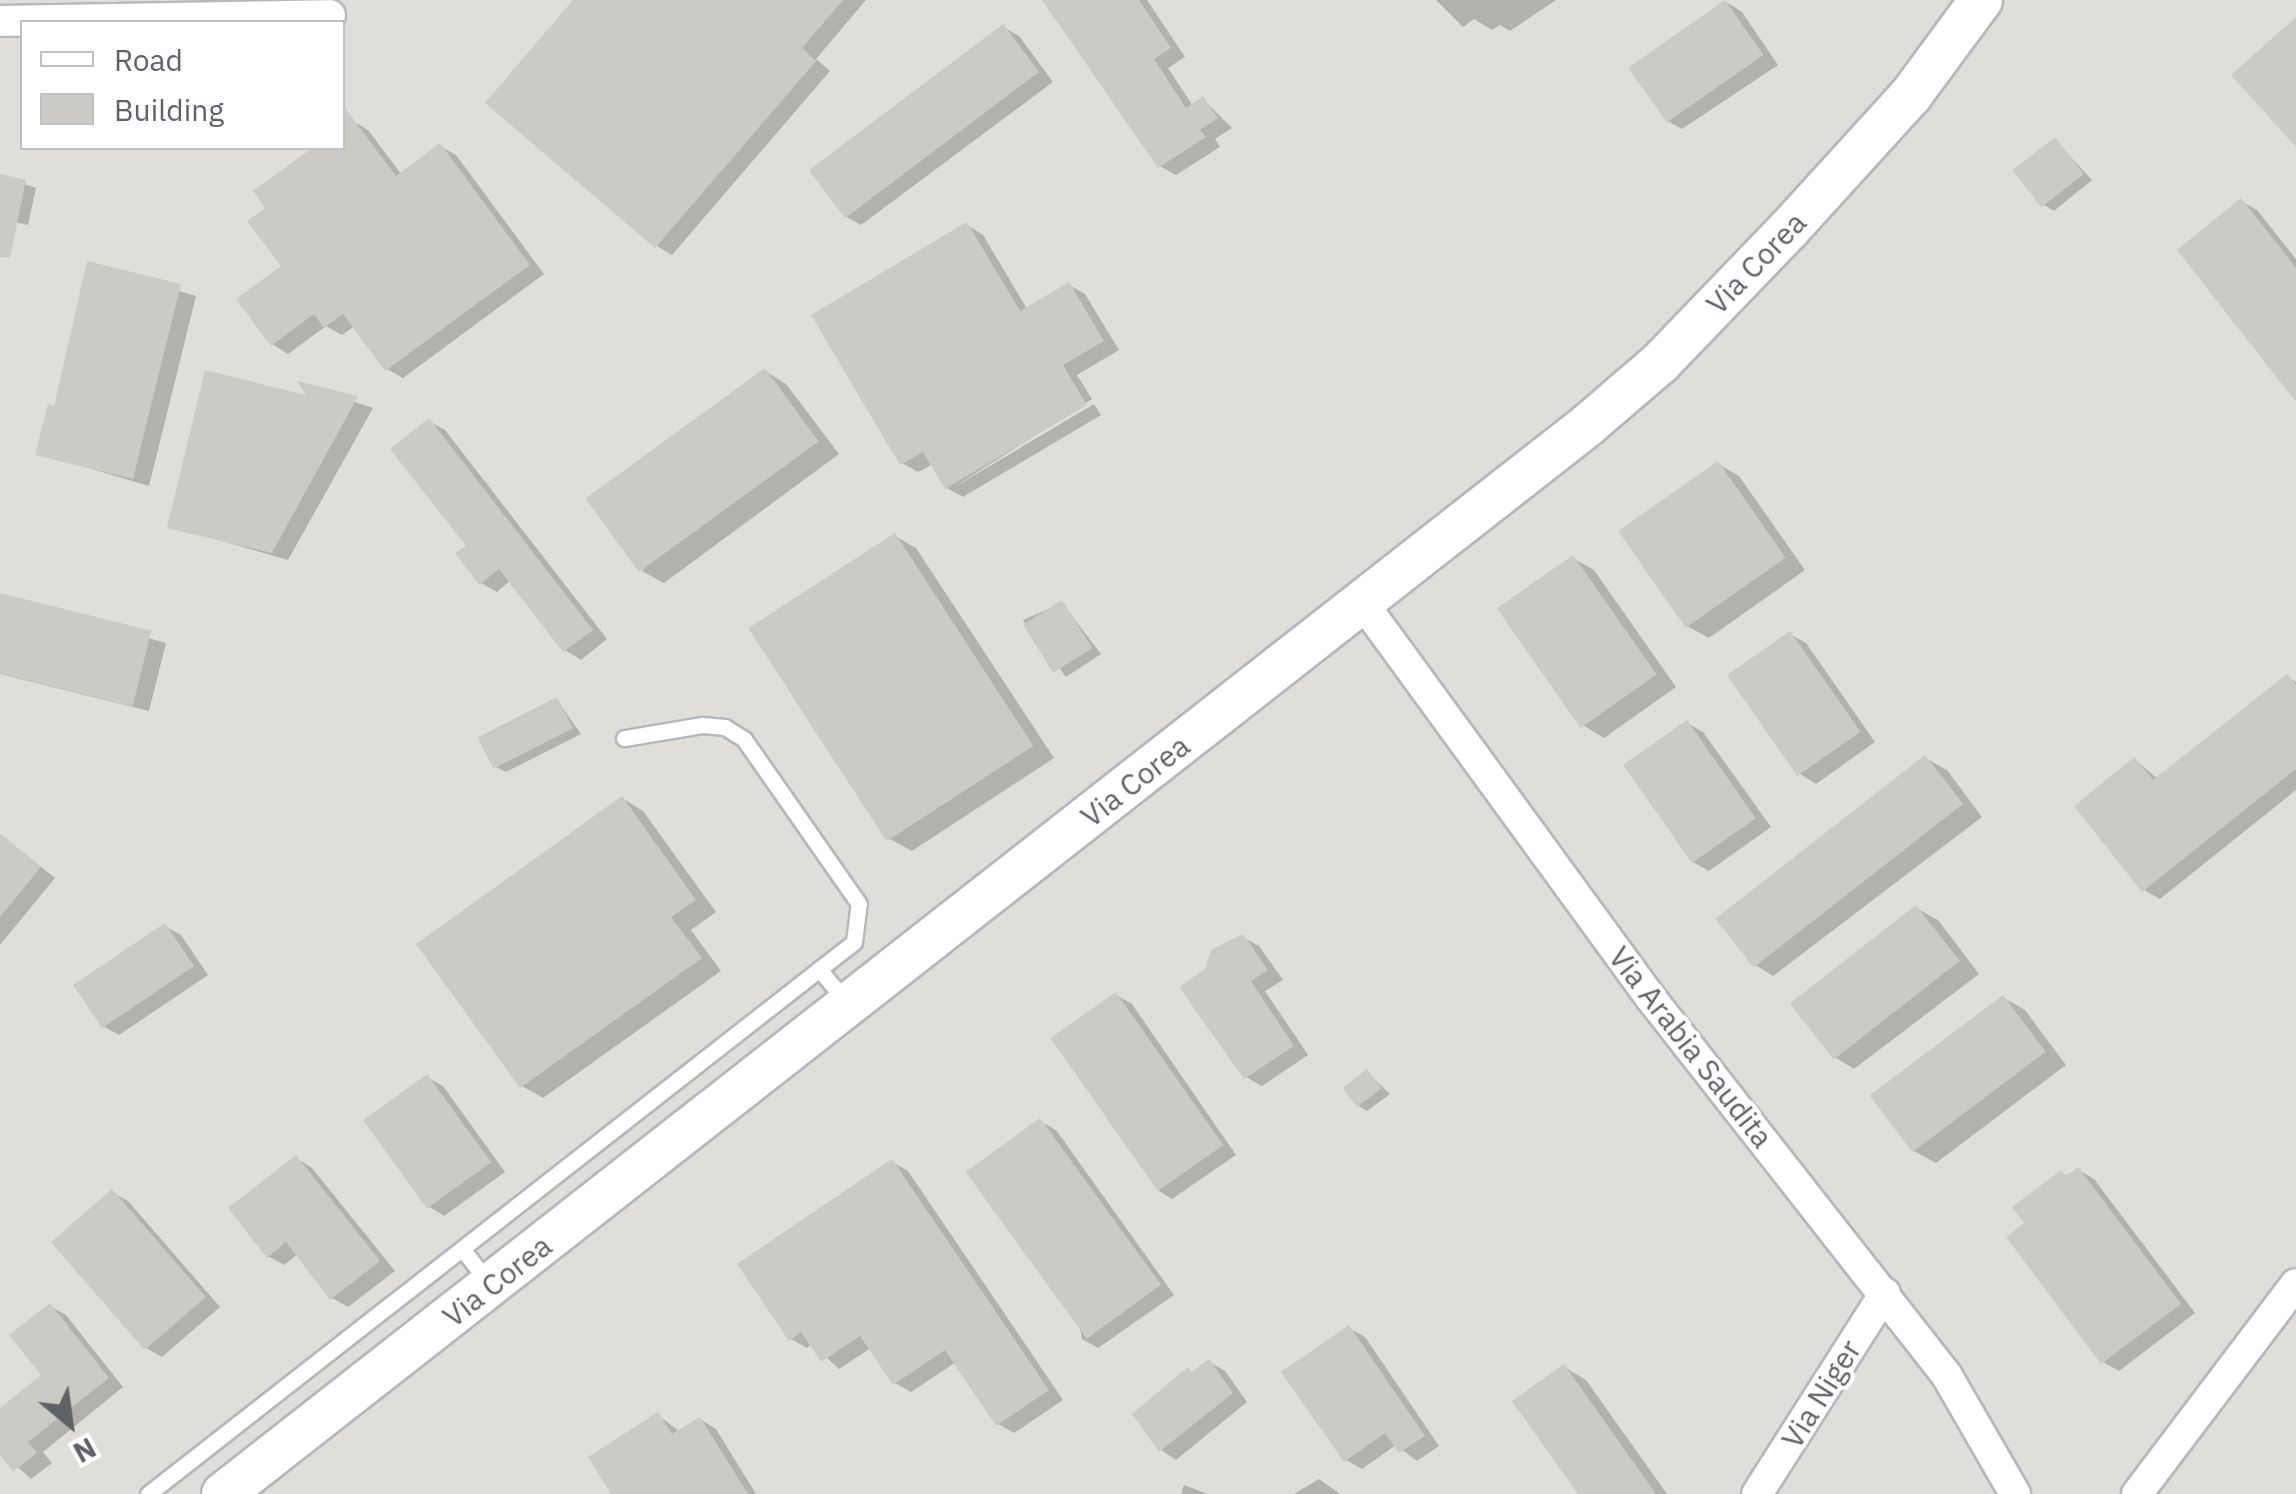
<!DOCTYPE html>
<html>
<head>
<meta charset="utf-8">
<style>
  body { margin:0 }
  #map { position:relative; width:2296px; height:1494px; overflow:hidden; background:#f0efe8; font-family:"IBM Plex Sans",sans-serif }
  div>[style] { position:absolute }
  [style*='--x'] { left:calc(var(--x)*1px); top:calc(var(--y)*1px); width:calc(var(--w)*1px); rotate:calc(var(--a)*1deg) }
  .industrial>* { inset:0; background:#dfdeda }
  .shadow>* { inset:0; background:#0003 }
  .building>* { inset:0; background:#cccac4; transform-origin:0 0 }
  .roads { filter:drop-shadow(2px 0 #b5b7bb) drop-shadow(-2px 0 #b5b7bb) drop-shadow(0 2px #b5b7bb) drop-shadow(0 -2px #b5b7bb) }
  .lane>* { height:15px; margin:-7.5px; padding:0 7.5px; transform-origin:7.5px; border-radius:7.5px; background:#fff }
  .street>* { height:30px; margin:-15px; padding:0 15px; transform-origin:15px; border-radius:15px; background:#fff }
  .secondary>* { height:42px; margin:-21px; padding:0 21px; transform-origin:21px; border-radius:21px; background:#fff }
  span { translate:-50% -50%; white-space:nowrap; text-align:center; line-height:1.15; -webkit-text-stroke:8px #fff; paint-order:stroke }
  .street-label { font-size:30px; color:#5f6267 }
  .legend { position:absolute; left:20px; top:20px; width:325px; height:130px; box-sizing:border-box; background:#fff; border:2px solid #bfc0c2; margin:0; padding:12px 18px; list-style:none; font-size:30px; color:#5f6267 }
  .legend li { display:flex; align-items:center; gap:20px; height:50px }
  .legend b { width:50px; border:2px solid #bfc0c2 }
  .north { position:absolute; left:20px; top:1374px; width:100px; height:100px; -webkit-text-stroke:8px #fff; paint-order:stroke; rotate:151deg; font-size:28px; font-weight:700; line-height:40px; text-align:center; color:#5f6267 }
  .north::after { content:''; display:block; margin:auto; width:35px; height:45px; background:#5f6267; clip-path:polygon(50% 0,100% 100%,50% 72%,0 100%) }
</style>
</head>
<body>
<div id="map">
  <div class="industrial">
    <div style="clip-path:polygon(evenodd,0 0,2296px 0,2296px 1494px,0 1494px,0 0,22px 22px,342px 22px,342px 148px,22px 148px,22px 22px)"></div>
  </div>
  <div class="shadow">
    <div style="clip-path:polygon(576px 0,866px 0,816px 59px,830px 71px,672px 255px,657px 246px)"></div>
    <div style="clip-path:polygon(1045px 0,1147px 0,1185px 57px,1168px 68px,1193px 106px,1203px 99px,1232px 128px,1215px 139px,1220px 147px,1176px 175px,1160px 166px)"></div>
    <div style="clip-path:polygon(1436px 0,1556px 0,1510px 31px,1500px 25px,1492px 30px,1474px 19px,1463px 27px)"></div>
    <div style="clip-path:polygon(1726px 2px,1742px 12px,1778px 65px,1682px 129px,1666px 120px)"></div>
    <div style="clip-path:polygon(1003px 27px,1019px 36px,1053px 82px,861px 225px,845px 216px)"></div>
    <div style="clip-path:polygon(353px 121px,368px 130px,402px 175px,440px 146px,456px 155px,544px 274px,403px 378px,387px 369px,355px 326px,342px 335px,326px 326px,288px 354px,272px 344px,284px 267px,268px 208px,256px 192px,316px 148px,342px 148px)"></div>
    <div style="clip-path:polygon(2055px 140px,2092px 180px,2054px 211px,2044px 205px)"></div>
    <div style="clip-path:polygon(0 176px,36px 188px,28px 225px,0 219px)"></div>
    <div style="clip-path:polygon(2241px 201px,2257px 210px,2296px 259px,2296px 398px)"></div>
    <div style="clip-path:polygon(967px 225px,983px 235px,1027px 309px,1069px 285px,1085px 294px,1119px 350px,1077px 375px,1092px 399px,951px 489px,1094px 404px,1101px 415px,963px 497px,947px 488px,933px 464px,918px 472px,902px 463px)"></div>
    <div style="clip-path:polygon(89px 264px,196px 296px,149px 486px,38px 453px,56px 409px)"></div>
    <div style="clip-path:polygon(765px 371px,786px 384px,839px 454px,664px 583px,642px 571px)"></div>
    <div style="clip-path:polygon(303px 385px,373px 408px,288px 560px,170px 526px,312px 399px)"></div>
    <div style="clip-path:polygon(429px 421px,445px 430px,607px 639px,581px 660px,565px 650px,511px 580px,497px 592px,481px 583px)"></div>
    <div style="clip-path:polygon(1718px 464px,1739px 476px,1805px 570px,1709px 638px,1687px 626px)"></div>
    <div style="clip-path:polygon(895px 536px,916px 548px,1054px 758px,912px 851px,890px 839px)"></div>
    <div style="clip-path:polygon(1573px 558px,1594px 570px,1676px 687px,1604px 738px,1583px 725px)"></div>
    <div style="clip-path:polygon(0 596px,166px 643px,149px 711px,0 674px)"></div>
    <div style="clip-path:polygon(1062px 603px,1101px 654px,1066px 677px,1023px 620px)"></div>
    <div style="clip-path:polygon(1790px 634px,1806px 643px,1875px 742px,1816px 784px,1800px 774px)"></div>
    <div style="clip-path:polygon(2287px 677px,2296px 682px,2296px 790px,2160px 899px,2144px 890px,2135px 760px,2158px 779px)"></div>
    <div style="clip-path:polygon(557px 700px,581px 734px,506px 772px,496px 767px)"></div>
    <div style="clip-path:polygon(1687px 723px,1703px 732px,1771px 827px,1709px 871px,1693px 862px)"></div>
    <div style="clip-path:polygon(1925px 758px,1947px 770px,1982px 817px,1773px 976px,1752px 963px)"></div>
    <div style="clip-path:polygon(622px 798px,643px 811px,716px 912px,691px 930px,721px 971px,543px 1098px,522px 1086px)"></div>
    <div style="clip-path:polygon(0 834px,55px 878px,0 945px)"></div>
    <div style="clip-path:polygon(1916px 908px,1938px 920px,1979px 974px,1854px 1069px,1833px 1056px)"></div>
    <div style="clip-path:polygon(165px 926px,181px 935px,208px 975px,119px 1035px,103px 1026px)"></div>
    <div style="clip-path:polygon(1243px 937px,1259px 946px,1283px 980px,1265px 991px,1308px 1055px,1262px 1086px,1246px 1077px)"></div>
    <div style="clip-path:polygon(1116px 995px,1132px 1004px,1236px 1155px,1172px 1199px,1156px 1189px)"></div>
    <div style="clip-path:polygon(2004px 998px,2025px 1010px,2066px 1065px,1936px 1163px,1914px 1151px)"></div>
    <div style="clip-path:polygon(1367px 1072px,1390px 1094px,1367px 1111px,1357px 1105px)"></div>
    <div style="clip-path:polygon(427px 1077px,443px 1086px,505px 1172px,444px 1216px,428px 1206px)"></div>
    <div style="clip-path:polygon(1040px 1121px,1056px 1130px,1174px 1295px,1098px 1348px,1082px 1339px)"></div>
    <div style="clip-path:polygon(296px 1158px,312px 1168px,395px 1271px,348px 1307px,332px 1298px,298px 1254px,284px 1265px,268px 1256px)"></div>
    <div style="clip-path:polygon(892px 1162px,908px 1171px,1063px 1400px,1014px 1433px,998px 1424px,956px 1362px,911px 1392px,895px 1383px,871px 1348px,839px 1369px,812px 1344px,807px 1348px,791px 1339px)"></div>
    <div style="clip-path:polygon(2079px 1170px,2094px 1179px,2195px 1313px,2119px 1371px,2103px 1362px,2028px 1224px,2061px 1173px,2069px 1177px)"></div>
    <div style="clip-path:polygon(112px 1192px,128px 1201px,220px 1307px,162px 1357px,146px 1348px)"></div>
    <div style="clip-path:polygon(50px 1306px,66px 1315px,123px 1387px,43px 1452px,52px 1463px,31px 1479px,0 1451px,0 1411px,44px 1376px)"></div>
    <div style="clip-path:polygon(1349px 1328px,1365px 1337px,1439px 1446px,1417px 1461px,1396px 1445px,1362px 1469px,1346px 1460px)"></div>
    <div style="clip-path:polygon(1209px 1362px,1225px 1371px,1247px 1402px,1176px 1460px,1161px 1450px,1193px 1373px)"></div>
    <div style="clip-path:polygon(1564px 1367px,1586px 1380px,1667px 1494px,1581px 1494px)"></div>
    <div style="clip-path:polygon(658px 1415px,680px 1432px,700px 1419px,716px 1429px,756px 1494px,614px 1494px)"></div>
    <div style="clip-path:polygon(1319px 1479px,1340px 1494px,1294px 1494px)"></div>
    <div style="clip-path:polygon(1184px 1485px,1208px 1494px,1181px 1494px)"></div>
  </div>
  <div class="building">
    <div style="clip-path:polygon(573px 0,843px 0,802px 48px,816px 61px,655px 248px,485px 103px)"></div>
    <div style="clip-path:polygon(1042px 0,1139px 0,1171px 48px,1154px 59px,1186px 108px,1203px 96px,1218px 118px,1200px 130px,1206px 137px,1158px 168px)"></div>
    <div style="left:1725px;top:0;width:67px;height:118px;rotate:55deg"></div>
    <div style="clip-path:polygon(2296px 17px,2296px 147px,2231px 75px)"></div>
    <div style="left:1003px;top:24px;width:60px;height:243px;rotate:53deg"></div>
    <div style="clip-path:polygon(342px 104px,396px 176px,440px 143px,530px 265px,385px 371px,343px 314px,324px 328px,314px 314px,271px 346px,236px 299px,281px 266px,247px 221px,265px 208px,253px 191px,312px 148px,342px 148px)"></div>
    <div style="left:2055px;top:137px;width:47px;height:54px;rotate:52deg"></div>
    <div style="clip-path:polygon(0 174px,26px 180px,10px 258px,0 257px)"></div>
    <div style="clip-path:polygon(2241px 198px,2296px 268px,2296px 402px,2177px 250px)"></div>
    <div style="clip-path:polygon(967px 222px,1020px 311px,1069px 282px,1104px 341px,1063px 365px,1087px 405px,945px 489px,923px 452px,900px 465px,811px 315px)"></div>
    <div style="clip-path:polygon(87px 261px,181px 284px,133px 479px,35px 455px,48px 404px,54px 406px)"></div>
    <div style="left:765px;top:368px;width:91px;height:222px;rotate:54deg"></div>
    <div style="clip-path:polygon(205px 370px,306px 395px,297px 381px,358px 396px,272px 553px,167px 528px)"></div>
    <div style="clip-path:polygon(429px 418px,593px 630px,563px 652px,499px 569px,479px 585px,455px 553px,466px 546px,390px 449px)"></div>
    <div style="left:1718px;top:461px;width:118px;height:122px;rotate:55deg"></div>
    <div style="left:895px;top:533px;width:254px;height:175px;rotate:57deg"></div>
    <div style="left:1573px;top:555px;width:146px;height:93px;rotate:55deg"></div>
    <div style="left:0;top:593px;width:156px;height:78px;rotate:14deg"></div>
    <div style="left:1062px;top:600px;width:57px;height:46px;rotate:58deg"></div>
    <div style="left:1790px;top:631px;width:123px;height:77px;rotate:55deg"></div>
    <div style="clip-path:polygon(2287px 674px,2296px 685px,2296px 769px,2142px 892px,2074px 806px,2134px 757px,2153px 780px)"></div>
    <div style="left:557px;top:697px;width:35px;height:89px;rotate:63deg"></div>
    <div style="left:1687px;top:720px;width:120px;height:78px;rotate:55deg"></div>
    <div style="left:1925px;top:755px;width:62px;height:266px;rotate:52deg"></div>
    <div style="clip-path:polygon(622px 796px,696px 900px,671px 917px,702px 958px,520px 1088px,416px 944px)"></div>
    <div style="clip-path:polygon(0 834px,41px 867px,0 917px)"></div>
    <div style="left:1916px;top:905px;width:71px;height:160px;rotate:52deg"></div>
    <div style="left:165px;top:923px;width:52px;height:111px;rotate:56deg"></div>
    <div style="clip-path:polygon(1243px 934px,1268px 970px,1251px 981px,1294px 1046px,1244px 1079px,1179px 987px,1205px 969px,1211px 950px)"></div>
    <div style="left:1116px;top:992px;width:187px;height:80px;rotate:55deg"></div>
    <div style="left:2003px;top:995px;width:71px;height:167px;rotate:53deg"></div>
    <div style="left:1367px;top:1069px;width:24px;height:31px;rotate:52deg"></div>
    <div style="left:427px;top:1074px;width:109px;height:79px;rotate:54deg"></div>
    <div style="left:1040px;top:1118px;width:206px;height:92px;rotate:54deg"></div>
    <div style="clip-path:polygon(296px 1155px,380px 1261px,330px 1300px,286px 1242px,267px 1258px,228px 1208px)"></div>
    <div style="clip-path:polygon(892px 1159px,1049px 1390px,996px 1426px,945px 1350px,893px 1385px,860px 1336px,821px 1362px,801px 1332px,789px 1341px,737px 1264px)"></div>
    <div style="clip-path:polygon(2078px 1167px,2181px 1304px,2101px 1364px,2006px 1237px,2024px 1223px,2012px 1207px,2061px 1170px,2066px 1176px)"></div>
    <div style="left:112px;top:1189px;width:143px;height:81px;rotate:49deg"></div>
    <div style="clip-path:polygon(50px 1303px,109px 1378px,28px 1442px,37px 1453px,13px 1472px,0 1455px,0 1408px,41px 1375px,9px 1335px)"></div>
    <div style="clip-path:polygon(1349px 1325px,1425px 1436px,1399px 1453px,1385px 1433px,1344px 1462px,1281px 1372px)"></div>
    <div style="clip-path:polygon(1209px 1359px,1233px 1393px,1159px 1452px,1132px 1414px,1188px 1367px,1191px 1372px)"></div>
    <div style="clip-path:polygon(1564px 1364px,1656px 1494px,1578px 1494px,1512px 1401px)"></div>
    <div style="clip-path:polygon(658px 1412px,672px 1434px,700px 1417px,748px 1494px,611px 1494px,588px 1457px)"></div>
  </div>
  <div class="roads">
    <div class="lane">
      <div style="--x:819;--y:969;--w:44;--a:50.5"></div>
      <div style="--x:463;--y:1250;--w:42;--a:51.8"></div>
      <div style="--x:148;--y:1494;--w:896;--a:-38.02"></div>
      <div style="--x:854;--y:942;--w:38;--a:-83"></div>
      <div style="--x:859;--y:904;--w:201;--a:-124.9"></div>
      <div style="--x:744;--y:739;--w:22;--a:-148"></div>
      <div style="--x:725;--y:727;--w:23;--a:-175"></div>
      <div style="--x:702;--y:725;--w:79;--a:170.5"></div>
    </div>
    <div class="street">
      <div style="--x:0;--y:21;--w:330;--a:-1"></div>
      <div style="--x:1362;--y:602;--w:489;--a:53.9"></div>
      <div style="--x:1650;--y:997;--w:482;--a:51.9"></div>
      <div style="--x:1947;--y:1376;--w:136;--a:60"></div>
      <div style="--x:1757;--y:1494;--w:238;--a:-57.5"></div>
      <div style="--x:2137;--y:1494;--w:263;--a:-52.9"></div>
    </div>
    <div class="secondary">
      <div style="--x:223;--y:1494;--w:1735;--a:-38.07"></div>
      <div style="--x:1589;--y:424;--w:94;--a:-40.7"></div>
      <div style="--x:1660;--y:363;--w:186;--a:-46.1"></div>
      <div style="--x:1789;--y:229;--w:181;--a:-47.7"></div>
      <div style="--x:1911;--y:95;--w:118;--a:-53.6"></div>
    </div>
  </div>
  <div class="street-label">
    <span style="left:1756px;top:263px;rotate:-46deg">Via Corea</span>
    <span style="left:1135px;top:781px;rotate:-38deg">Via Corea</span>
    <span style="left:1691px;top:1047px;rotate:52deg">Via Arabia Saudita</span>
    <span style="left:497px;top:1281px;rotate:-38deg">Via Corea</span>
    <span style="left:1821px;top:1394px;rotate:-58deg">Via Niger</span>
  </div>
  <ul class="legend">
  <li><b style="height:12px;background:#fff"></b>Road</li>
  <li><b style="height:28px;background:#cccac4"></b>Building</li>
  </ul>
  <div class="north">N</div>
</div>
</body>
</html>
